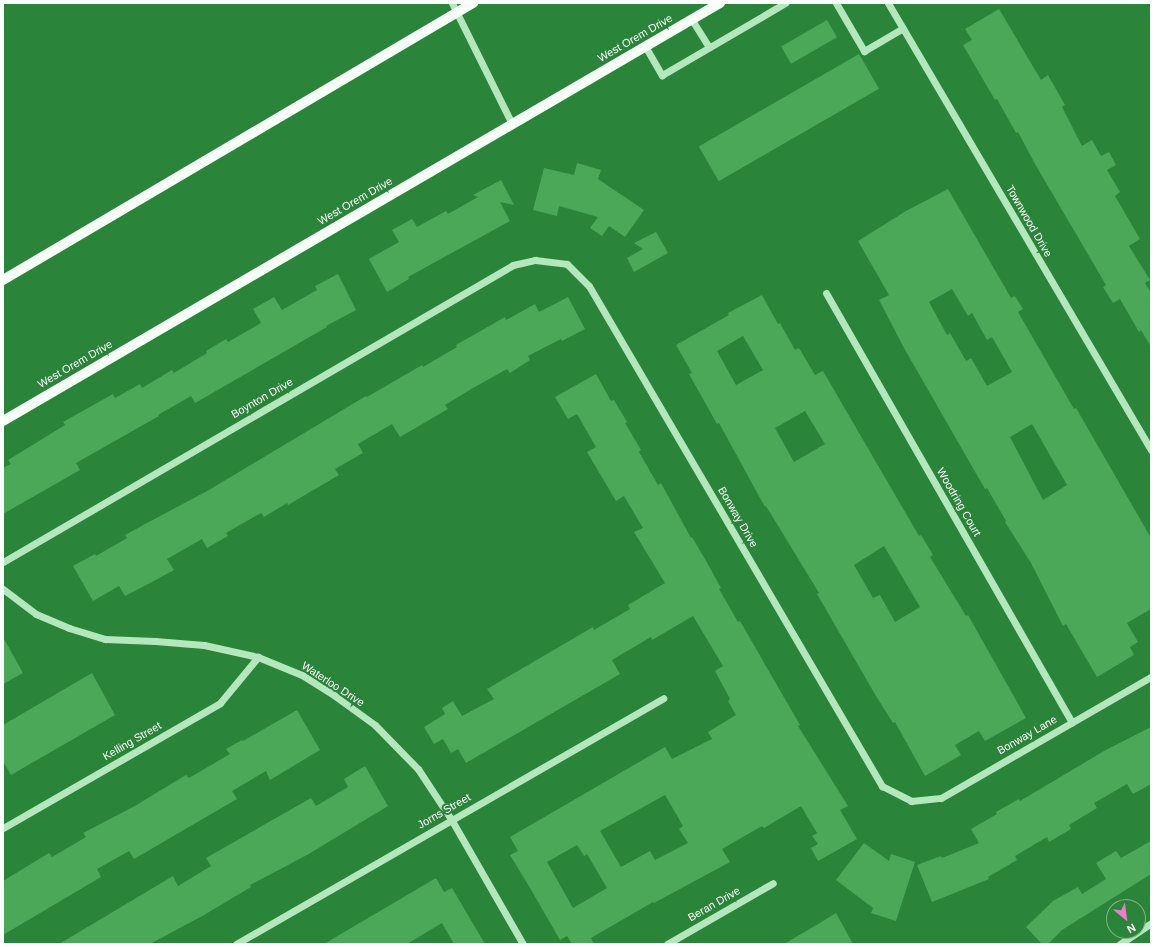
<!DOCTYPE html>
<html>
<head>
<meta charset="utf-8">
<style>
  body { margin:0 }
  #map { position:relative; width:1154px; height:947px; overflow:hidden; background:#2a8439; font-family:Helvetica,sans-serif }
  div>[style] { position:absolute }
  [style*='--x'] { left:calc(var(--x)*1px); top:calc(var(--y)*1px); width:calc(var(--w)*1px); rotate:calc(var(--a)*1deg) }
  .building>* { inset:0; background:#4ba859; transform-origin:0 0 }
  .minor>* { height:7px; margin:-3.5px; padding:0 3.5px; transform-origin:3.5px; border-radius:3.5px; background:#b4e7bc }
  .major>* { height:10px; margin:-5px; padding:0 5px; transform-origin:5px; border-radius:5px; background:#f5fef7 }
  span { translate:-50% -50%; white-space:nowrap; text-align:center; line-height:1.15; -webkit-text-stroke:4px #2a8439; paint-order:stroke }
  .street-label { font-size:11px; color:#fff }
  .frame { position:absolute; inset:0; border:4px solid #fff; pointer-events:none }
  .north { position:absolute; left:1106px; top:899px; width:40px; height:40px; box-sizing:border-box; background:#2a8439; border:1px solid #7fb588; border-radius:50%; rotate:151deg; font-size:11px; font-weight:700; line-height:16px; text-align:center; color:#fff }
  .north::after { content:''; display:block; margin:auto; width:14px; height:18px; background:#ed7cca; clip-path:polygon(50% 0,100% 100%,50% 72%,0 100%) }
</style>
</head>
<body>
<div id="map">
  <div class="building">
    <div style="clip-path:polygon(999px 9px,1041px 80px,1048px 75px,1065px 105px,1062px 107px,1082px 146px,1092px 140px,1101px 156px,1109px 152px,1116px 165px,1107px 170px,1120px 192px,1115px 196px,1140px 239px,1129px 246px,1150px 280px,1145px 283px,1151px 293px,1151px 347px,1141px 330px,1139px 332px,1120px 299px,1113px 303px,1103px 287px,1106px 285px,1035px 164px,1018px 132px,1016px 133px,997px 99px,995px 100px,963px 45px,972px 40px,965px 29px)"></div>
    <div style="left:827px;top:20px;width:20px;height:53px;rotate:60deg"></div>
    <div style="left:859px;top:54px;width:40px;height:185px;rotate:60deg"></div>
    <div style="clip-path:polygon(577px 163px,601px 170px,598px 179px,644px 210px,625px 237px,609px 226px,602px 236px,590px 228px,598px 217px,559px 206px,557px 216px,533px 210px,544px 168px,574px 175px)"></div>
    <div style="clip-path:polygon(501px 180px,514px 205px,500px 202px,510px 221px,408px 277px,409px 279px,387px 292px,369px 259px,399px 242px,392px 230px,412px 219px,417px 227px,446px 211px,448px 214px,478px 197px,473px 195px)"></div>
    <div style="clip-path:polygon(evenodd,948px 189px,1011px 298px,1015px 296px,1023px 309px,1018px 312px,1074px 409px,1076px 408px,1151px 538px,1151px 609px,1127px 623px,1138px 642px,1130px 647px,1134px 655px,1097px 677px,1066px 624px,1063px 626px,1031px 563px,1005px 522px,1006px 521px,987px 488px,985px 489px,904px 348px,879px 300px,889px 295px,858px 241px,906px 211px,948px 189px,952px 289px,968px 316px,972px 313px,987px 340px,992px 337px,1012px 372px,987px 386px,971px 358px,966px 361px,950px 333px,947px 335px,929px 302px,952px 289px,948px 189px,1032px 424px,1067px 485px,1043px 500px,1010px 437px,1032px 424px)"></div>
    <div style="clip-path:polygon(656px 232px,668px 253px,634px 272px,627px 258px,643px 249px,634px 243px)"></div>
    <div style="clip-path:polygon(338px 274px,356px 310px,326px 326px,327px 327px,195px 403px,191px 396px,158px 415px,159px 416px,76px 463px,80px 470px,3px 514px,3px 468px,11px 464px,8px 460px,65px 425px,63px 422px,113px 394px,115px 398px,140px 384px,142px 388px,172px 370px,174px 373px,207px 353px,206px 351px,226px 339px,228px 342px,261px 323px,253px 309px,274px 297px,282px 310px,317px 290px,315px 286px)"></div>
    <div style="clip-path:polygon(evenodd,762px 295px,778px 324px,780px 323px,795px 350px,799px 348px,815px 375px,823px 371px,919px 536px,921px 535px,933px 555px,930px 557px,966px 616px,968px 615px,1026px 718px,985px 741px,979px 731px,955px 745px,961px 755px,925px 776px,895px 722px,893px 723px,876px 696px,817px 594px,819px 593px,766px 506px,765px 507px,719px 423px,717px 424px,689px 374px,692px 373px,676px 345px,729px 315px,728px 313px,762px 295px,743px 336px,763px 370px,736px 385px,717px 351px,743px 336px,762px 295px,805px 411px,825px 444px,794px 462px,775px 428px,805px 411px,762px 295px,884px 546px,920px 607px,895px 622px,880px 595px,873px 598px,854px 565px,884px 546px)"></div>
    <div style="clip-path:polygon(568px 297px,585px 329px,562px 341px,561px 339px,528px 356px,530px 360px,510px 373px,507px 369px,473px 388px,445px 405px,448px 409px,400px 437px,392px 424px,358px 444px,363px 453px,335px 469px,339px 475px,288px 505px,287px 503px,264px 517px,261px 513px,226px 533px,228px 536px,207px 548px,202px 539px,167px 559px,174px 570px,152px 582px,125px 596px,119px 586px,93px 601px,73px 566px,95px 554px,96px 556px,127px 538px,125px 535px,147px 523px,209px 490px,366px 396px,367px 397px,422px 365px,423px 367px,457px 347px,456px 345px,505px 317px,506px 320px,535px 304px,539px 312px)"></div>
    <div style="clip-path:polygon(evenodd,596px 374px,611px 401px,614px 400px,627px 422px,625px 423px,641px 450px,639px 452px,658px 485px,661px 483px,691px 538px,692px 537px,705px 559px,721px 588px,719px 589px,738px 622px,740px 621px,800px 725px,798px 726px,848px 806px,840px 810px,857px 839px,818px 861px,811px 848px,818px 844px,812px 836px,817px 833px,801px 806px,764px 828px,762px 826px,722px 849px,730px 862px,654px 903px,653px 902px,591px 938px,594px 944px,572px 944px,567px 936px,560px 940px,530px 888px,510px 855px,518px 851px,510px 837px,665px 747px,672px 759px,712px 739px,708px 732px,736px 715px,728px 701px,730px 699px,715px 671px,723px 666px,693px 616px,652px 640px,651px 637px,612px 660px,620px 674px,466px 763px,458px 749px,451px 753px,443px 739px,434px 744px,424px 727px,445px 714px,442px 708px,453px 701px,462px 716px,494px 699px,487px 689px,593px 627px,594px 630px,630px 609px,628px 605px,665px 583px,634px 532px,643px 528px,624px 496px,616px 501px,587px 452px,596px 447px,577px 414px,568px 419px,555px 397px,596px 374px,665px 795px,683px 826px,679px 829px,688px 843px,655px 860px,650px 851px,621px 867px,600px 831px,665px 795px,596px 374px,577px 845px,584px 856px,587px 854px,607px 888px,573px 908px,547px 862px,577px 845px)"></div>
    <div style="clip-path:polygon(3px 637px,23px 673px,3px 684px)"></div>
    <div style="clip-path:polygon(92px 673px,115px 715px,11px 775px,3px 761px,3px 725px)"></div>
    <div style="clip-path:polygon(297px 710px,320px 750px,270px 780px,266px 771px,232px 791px,237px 799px,134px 859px,129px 851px,97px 869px,101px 877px,3px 935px,3px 881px,49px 853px,52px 857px,86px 837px,83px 833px,133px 807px,186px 775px,189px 778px,230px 754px,226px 749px,242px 740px,243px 741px)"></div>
    <div style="clip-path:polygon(1151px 727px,1151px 784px,1133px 794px,1127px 784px,1094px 803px,1097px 808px,1069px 825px,1071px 829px,1049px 842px,1047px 837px,1015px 856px,1017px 860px,988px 877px,989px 879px,932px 902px,917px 865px,941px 856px,942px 858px,979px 843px,971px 829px,997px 814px,996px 812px,1019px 799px,1020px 801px,1104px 751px)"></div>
    <div style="clip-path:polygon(365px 766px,388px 806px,307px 855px,250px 885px,251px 887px,204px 915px,150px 944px,59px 944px,173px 876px,178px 886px,211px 866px,206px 858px,311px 798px,316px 806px,348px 787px,344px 779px)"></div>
    <div style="clip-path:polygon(1151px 841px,1151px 874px,1062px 930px,1048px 944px,1042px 944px,1026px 927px,1053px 901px,1078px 887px,1082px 894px,1106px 879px,1096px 863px,1116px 851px,1121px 858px)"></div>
    <div style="clip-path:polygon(864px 843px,889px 861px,891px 854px,915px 862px,896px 921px,871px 913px,873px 908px,836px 880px)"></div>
    <div style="clip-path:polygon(436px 878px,444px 892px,452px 888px,485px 944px,454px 944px,442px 923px,407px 944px,324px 944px)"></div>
    <div style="clip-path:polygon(836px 913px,853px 944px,784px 944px,818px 924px)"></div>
  </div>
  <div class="minor">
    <div style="--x:452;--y:3;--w:135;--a:63.6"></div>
    <div style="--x:836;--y:3;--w:56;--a:59.7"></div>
    <div style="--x:864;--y:51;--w:45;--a:-30.5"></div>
    <div style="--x:888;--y:3;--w:519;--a:59.53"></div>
    <div style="--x:692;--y:20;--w:32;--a:58"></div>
    <div style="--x:645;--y:46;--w:34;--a:60"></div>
    <div style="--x:662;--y:75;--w:143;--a:-30.3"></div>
    <div style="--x:826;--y:293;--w:495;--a:60.2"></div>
    <div style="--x:3;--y:562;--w:590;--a:-30.21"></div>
    <div style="--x:513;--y:265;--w:23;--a:-13"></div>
    <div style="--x:535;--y:260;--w:32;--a:7"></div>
    <div style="--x:567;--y:264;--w:31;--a:45"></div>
    <div style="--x:589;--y:286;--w:580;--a:59.63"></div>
    <div style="--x:882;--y:786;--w:33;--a:27"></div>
    <div style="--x:911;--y:801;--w:30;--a:-6"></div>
    <div style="--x:941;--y:798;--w:242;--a:-30"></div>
    <div style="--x:3;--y:589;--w:41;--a:37.1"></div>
    <div style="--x:36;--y:614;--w:36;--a:23"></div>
    <div style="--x:69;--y:628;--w:38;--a:17"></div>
    <div style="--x:105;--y:639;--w:50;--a:2.3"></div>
    <div style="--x:155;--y:641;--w:49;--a:4.7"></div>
    <div style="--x:204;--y:645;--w:55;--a:12.5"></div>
    <div style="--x:258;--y:657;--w:48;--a:22.2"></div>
    <div style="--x:302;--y:675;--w:39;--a:32"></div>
    <div style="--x:335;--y:696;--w:49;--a:35.9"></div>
    <div style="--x:375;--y:725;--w:62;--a:45.7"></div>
    <div style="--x:418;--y:769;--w:60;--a:56.6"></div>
    <div style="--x:451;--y:819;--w:144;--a:60.1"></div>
    <div style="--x:3;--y:828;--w:250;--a:-29.9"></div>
    <div style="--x:220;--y:703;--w:60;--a:-50.4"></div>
    <div style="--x:236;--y:944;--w:493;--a:-29.9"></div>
    <div style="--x:667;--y:944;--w:122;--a:-29.9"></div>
    <div style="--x:1120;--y:944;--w:37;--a:-34"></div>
  </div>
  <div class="major">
    <div style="--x:3;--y:280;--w:546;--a:-30.51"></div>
    <div style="--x:3;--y:421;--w:830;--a:-30.24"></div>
  </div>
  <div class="street-label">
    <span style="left:635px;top:38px;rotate:-30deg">West Orem Drive</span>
    <span style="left:355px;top:201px;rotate:-30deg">West Orem Drive</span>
    <span style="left:1029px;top:221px;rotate:60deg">Townwood Drive</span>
    <span style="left:75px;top:364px;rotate:-30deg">West Orem Drive</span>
    <span style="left:262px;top:398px;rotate:-30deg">Boynton Drive</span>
    <span style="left:959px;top:502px;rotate:60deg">Woodring Court</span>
    <span style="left:738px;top:517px;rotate:60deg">Bonway Drive</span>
    <span style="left:333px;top:684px;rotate:33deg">Waterloo Drive</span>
    <span style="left:1027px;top:735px;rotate:-30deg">Bonway Lane</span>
    <span style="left:132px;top:741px;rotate:-30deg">Kelling Street</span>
    <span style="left:444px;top:811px;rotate:-30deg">Jorns Street</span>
    <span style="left:714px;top:904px;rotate:-30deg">Beran Drive</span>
  </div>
  <div class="frame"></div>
  <div class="north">N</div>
</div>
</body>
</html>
